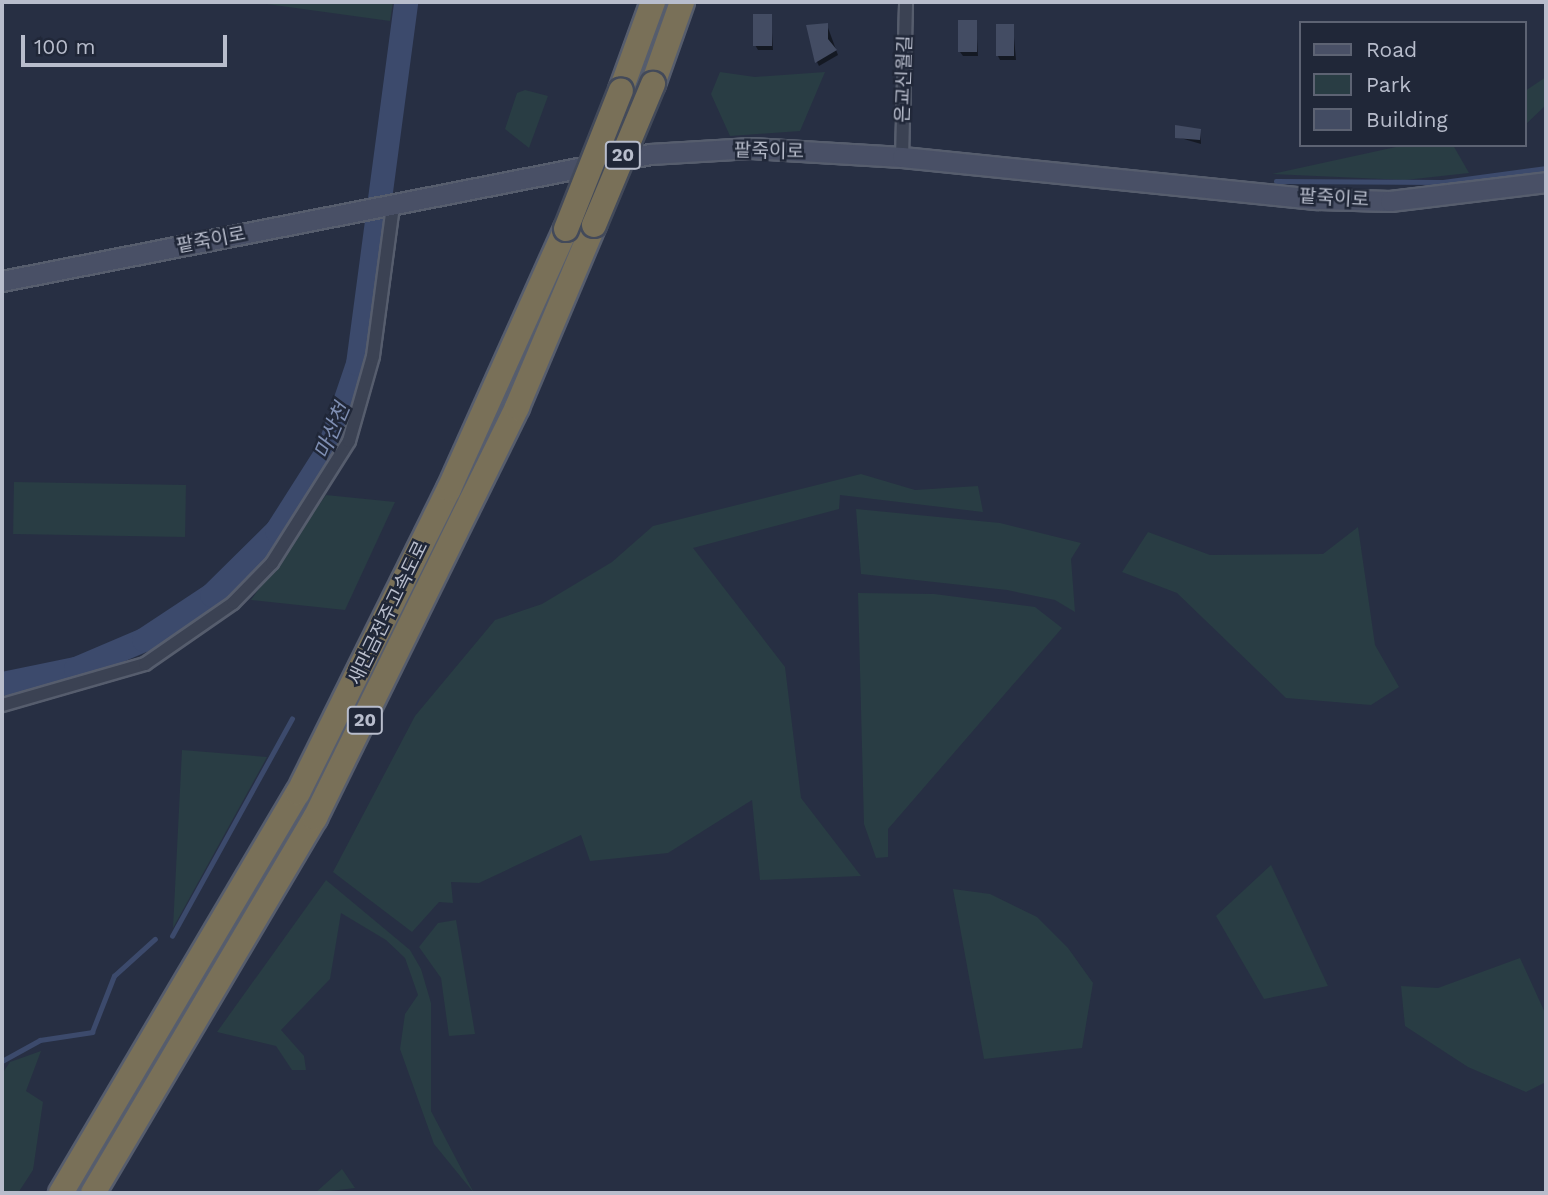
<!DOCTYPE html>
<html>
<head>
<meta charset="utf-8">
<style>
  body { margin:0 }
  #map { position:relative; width:1548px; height:1195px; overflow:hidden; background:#272f43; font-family:"Work Sans","Noto Sans KR",sans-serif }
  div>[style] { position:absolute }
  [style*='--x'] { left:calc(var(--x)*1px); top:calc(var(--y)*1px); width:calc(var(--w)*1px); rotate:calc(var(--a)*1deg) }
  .green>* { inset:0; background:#293d44; transform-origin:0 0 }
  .shadow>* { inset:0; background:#0007 }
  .stream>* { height:4.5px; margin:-2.25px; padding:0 2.25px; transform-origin:2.25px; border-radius:2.25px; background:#3c4a6c }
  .river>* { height:24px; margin:-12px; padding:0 12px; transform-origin:12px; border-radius:12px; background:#3c4a6c }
  .building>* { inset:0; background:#434c63; transform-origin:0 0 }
  .roads { filter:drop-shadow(2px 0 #565d6d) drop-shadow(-2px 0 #565d6d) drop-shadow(0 2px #565d6d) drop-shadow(0 -2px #565d6d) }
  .street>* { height:12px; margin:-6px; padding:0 6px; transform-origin:6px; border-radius:6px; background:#3b4253 }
  .secondary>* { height:19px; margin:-9.5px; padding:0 9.5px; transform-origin:9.5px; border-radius:9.5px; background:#495066 }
  .highway>* { height:24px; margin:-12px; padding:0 12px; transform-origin:12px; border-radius:12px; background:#797058 }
  .bridges { filter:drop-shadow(2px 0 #434a5a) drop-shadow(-2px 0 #434a5a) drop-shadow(0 2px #434a5a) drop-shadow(0 -2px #434a5a) }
  .highway-bridge>* { height:24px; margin:-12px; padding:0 12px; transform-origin:12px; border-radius:12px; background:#797058 }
  span { translate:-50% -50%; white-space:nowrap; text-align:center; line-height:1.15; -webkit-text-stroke:5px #202738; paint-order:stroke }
  .shield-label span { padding:2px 5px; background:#202738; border:2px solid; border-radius:5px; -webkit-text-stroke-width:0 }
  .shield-label { font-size:18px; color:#b8bdcc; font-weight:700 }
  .street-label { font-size:19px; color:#b8bdcc }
  .water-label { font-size:21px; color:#7f8fb3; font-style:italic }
  .frame { position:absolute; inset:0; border:4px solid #b8bdcc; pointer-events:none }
  .legend { position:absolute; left:1299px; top:21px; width:228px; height:126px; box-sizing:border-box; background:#202738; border:2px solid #5d6373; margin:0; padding:9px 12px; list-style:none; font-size:21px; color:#b8bdcc }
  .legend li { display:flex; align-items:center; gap:14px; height:35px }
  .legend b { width:35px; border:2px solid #5d6373 }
  .scale { position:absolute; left:21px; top:35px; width:206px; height:32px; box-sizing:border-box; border:4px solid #b8bdcc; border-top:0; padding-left:9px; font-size:21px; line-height:24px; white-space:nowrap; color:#b8bdcc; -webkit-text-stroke:5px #202738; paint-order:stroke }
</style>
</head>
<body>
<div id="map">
  <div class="green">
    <div style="clip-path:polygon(253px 2px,393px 2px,390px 21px)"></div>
    <div style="clip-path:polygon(720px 72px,755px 77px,825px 72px,800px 131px,730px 136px,711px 94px)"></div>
    <div style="clip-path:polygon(1546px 77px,1546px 105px,1525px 125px,1525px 91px)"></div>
    <div style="clip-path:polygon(525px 90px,548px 96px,529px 148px,505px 129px,517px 93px)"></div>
    <div style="clip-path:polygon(1405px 145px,1453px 145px,1469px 173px,1405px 180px,1272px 174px)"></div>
    <div style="clip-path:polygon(861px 474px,915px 490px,978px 486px,983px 512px,840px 495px,839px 509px,693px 548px,785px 667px,801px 798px,861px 876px,760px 880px,752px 800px,668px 853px,590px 861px,581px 835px,479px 883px,451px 882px,453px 903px,439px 902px,412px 932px,333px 872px,415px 716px,495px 620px,542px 604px,612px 562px,653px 526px)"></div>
    <div style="left:14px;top:482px;width:172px;height:52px;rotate:1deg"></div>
    <div style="clip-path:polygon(326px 495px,395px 502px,345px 610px,251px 600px)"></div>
    <div style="clip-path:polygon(856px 509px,1000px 523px,1081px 543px,1071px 559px,1075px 612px,1055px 600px,1007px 590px,861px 574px)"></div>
    <div style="clip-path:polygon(1358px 527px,1375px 645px,1399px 687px,1371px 705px,1286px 698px,1177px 593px,1122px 572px,1148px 532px,1210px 555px,1323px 554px)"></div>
    <div style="clip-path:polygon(858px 593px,934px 594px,1035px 607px,1062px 628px,888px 829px,888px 857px,876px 858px,864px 824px)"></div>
    <div style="clip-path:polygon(182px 750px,267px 757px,173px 928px)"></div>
    <div style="clip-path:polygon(1271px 865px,1328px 986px,1264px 999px,1216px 916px)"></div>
    <div style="clip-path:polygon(326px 880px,410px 950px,421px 969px,431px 1003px,431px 1111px,474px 1193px,434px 1144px,400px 1049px,405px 1014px,418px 995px,405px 958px,386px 940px,341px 913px,330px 979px,281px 1030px,304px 1056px,306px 1070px,292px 1070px,276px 1046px,217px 1032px)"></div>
    <div style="clip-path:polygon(953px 889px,990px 894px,1037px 917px,1068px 948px,1093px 983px,1082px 1048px,984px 1059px)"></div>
    <div style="clip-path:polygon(456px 920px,475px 1034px,449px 1036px,441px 978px,419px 947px,438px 923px)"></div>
    <div style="clip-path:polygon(1520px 958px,1546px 1015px,1546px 1082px,1526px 1092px,1468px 1067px,1405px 1026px,1401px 986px,1438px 988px)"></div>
    <div style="clip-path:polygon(41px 1051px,26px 1091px,43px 1102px,33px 1170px,18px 1193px,2px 1193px,2px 1074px,10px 1062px)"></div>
    <div style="clip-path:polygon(342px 1169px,355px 1188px,315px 1193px)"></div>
  </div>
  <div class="shadow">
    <div style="clip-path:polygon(771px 15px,773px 50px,758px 50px,755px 45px)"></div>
    <div style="clip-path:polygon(976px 22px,978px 56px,963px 56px,960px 52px)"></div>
    <div style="clip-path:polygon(827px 25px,838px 55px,819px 66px,817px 62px)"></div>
    <div style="clip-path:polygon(1013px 26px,1016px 60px,1000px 60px,998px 56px)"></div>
    <div style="clip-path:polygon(1200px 130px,1201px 144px,1177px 137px)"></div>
  </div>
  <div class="stream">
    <div style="--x:1276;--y:181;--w:167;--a:0.3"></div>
    <div style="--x:1443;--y:182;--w:104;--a:-7.7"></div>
    <div style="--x:172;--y:936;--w:248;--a:-61.1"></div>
    <div style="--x:2;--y:1061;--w:43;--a:-28.9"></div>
    <div style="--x:40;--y:1040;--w:53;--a:-8.7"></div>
    <div style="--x:92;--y:1032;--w:60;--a:-68.6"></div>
    <div style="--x:114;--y:976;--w:55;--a:-42.1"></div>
  </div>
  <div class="river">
    <div style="--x:2;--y:684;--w:76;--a:-11.5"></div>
    <div style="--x:76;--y:669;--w:74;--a:-23.1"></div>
    <div style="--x:144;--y:640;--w:82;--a:-33.5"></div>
    <div style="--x:212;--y:595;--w:91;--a:-44.6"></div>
    <div style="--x:277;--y:531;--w:97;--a:-57.6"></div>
    <div style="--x:329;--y:449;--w:90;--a:-71.2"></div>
    <div style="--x:358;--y:364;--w:365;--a:-82.4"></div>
  </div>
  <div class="building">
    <div style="left:753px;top:14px;width:19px;height:32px"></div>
    <div style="left:958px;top:20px;width:19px;height:32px"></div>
    <div style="clip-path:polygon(828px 23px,828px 39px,837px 50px,815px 63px,806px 25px)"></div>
    <div style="left:996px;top:24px;width:18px;height:32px"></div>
    <div style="clip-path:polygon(1175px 125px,1201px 129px,1200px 140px,1175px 138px)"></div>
  </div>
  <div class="roads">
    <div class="street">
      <div style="--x:902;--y:157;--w:155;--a:-88.5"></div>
      <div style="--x:2;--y:705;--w:149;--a:-16"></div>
      <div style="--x:145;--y:664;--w:107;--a:-34.7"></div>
      <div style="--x:233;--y:603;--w:56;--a:-45.7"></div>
      <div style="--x:272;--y:563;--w:144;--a:-57.7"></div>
      <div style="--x:349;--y:441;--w:88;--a:-74.2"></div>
      <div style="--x:373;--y:356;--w:151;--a:-82.4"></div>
    </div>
    <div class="secondary">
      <div style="--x:2;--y:281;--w:660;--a:-11.09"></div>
      <div style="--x:650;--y:154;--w:101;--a:-3.4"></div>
      <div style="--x:751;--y:148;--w:151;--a:3.4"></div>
      <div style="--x:902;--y:157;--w:418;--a:5.8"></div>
      <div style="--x:1318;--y:199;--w:72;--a:1.6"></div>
      <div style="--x:1390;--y:201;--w:157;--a:-6.9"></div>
    </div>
    <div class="highway">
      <div style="--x:653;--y:84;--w:87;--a:-70.5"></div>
      <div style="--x:621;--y:90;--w:94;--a:-70"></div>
      <div style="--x:61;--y:1193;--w:465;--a:-59.4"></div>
      <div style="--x:298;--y:793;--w:339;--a:-63.6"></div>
      <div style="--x:449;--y:489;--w:285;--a:-65.8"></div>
      <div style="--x:93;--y:1193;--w:436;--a:-59.4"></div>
      <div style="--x:315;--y:818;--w:458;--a:-63.8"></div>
      <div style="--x:517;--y:407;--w:198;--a:-67.1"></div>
    </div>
  </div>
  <div class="bridges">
    <div class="highway-bridge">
      <div style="--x:594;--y:225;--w:153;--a:-67.3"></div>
      <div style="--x:566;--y:229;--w:149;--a:-68.4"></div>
    </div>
  </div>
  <div class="shield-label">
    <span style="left:623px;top:155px">20</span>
    <span style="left:365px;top:720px">20</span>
  </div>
  <div class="street-label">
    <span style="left:904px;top:79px;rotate:-88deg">은교신월길</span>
    <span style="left:769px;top:151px;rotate:1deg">팥죽이로</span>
    <span style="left:1334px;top:198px;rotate:3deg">팥죽이로</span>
    <span style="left:211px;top:240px;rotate:-11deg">팥죽이로</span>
    <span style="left:388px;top:613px;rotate:-64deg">새만금전주고속도로</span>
  </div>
  <div class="water-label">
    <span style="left:332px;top:431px;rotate:-67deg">마산천</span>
  </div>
  <div class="frame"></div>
  <ul class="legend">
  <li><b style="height:9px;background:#495066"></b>Road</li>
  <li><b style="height:19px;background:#293d44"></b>Park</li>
  <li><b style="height:19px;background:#434c63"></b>Building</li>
  </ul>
  <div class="scale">100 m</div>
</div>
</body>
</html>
